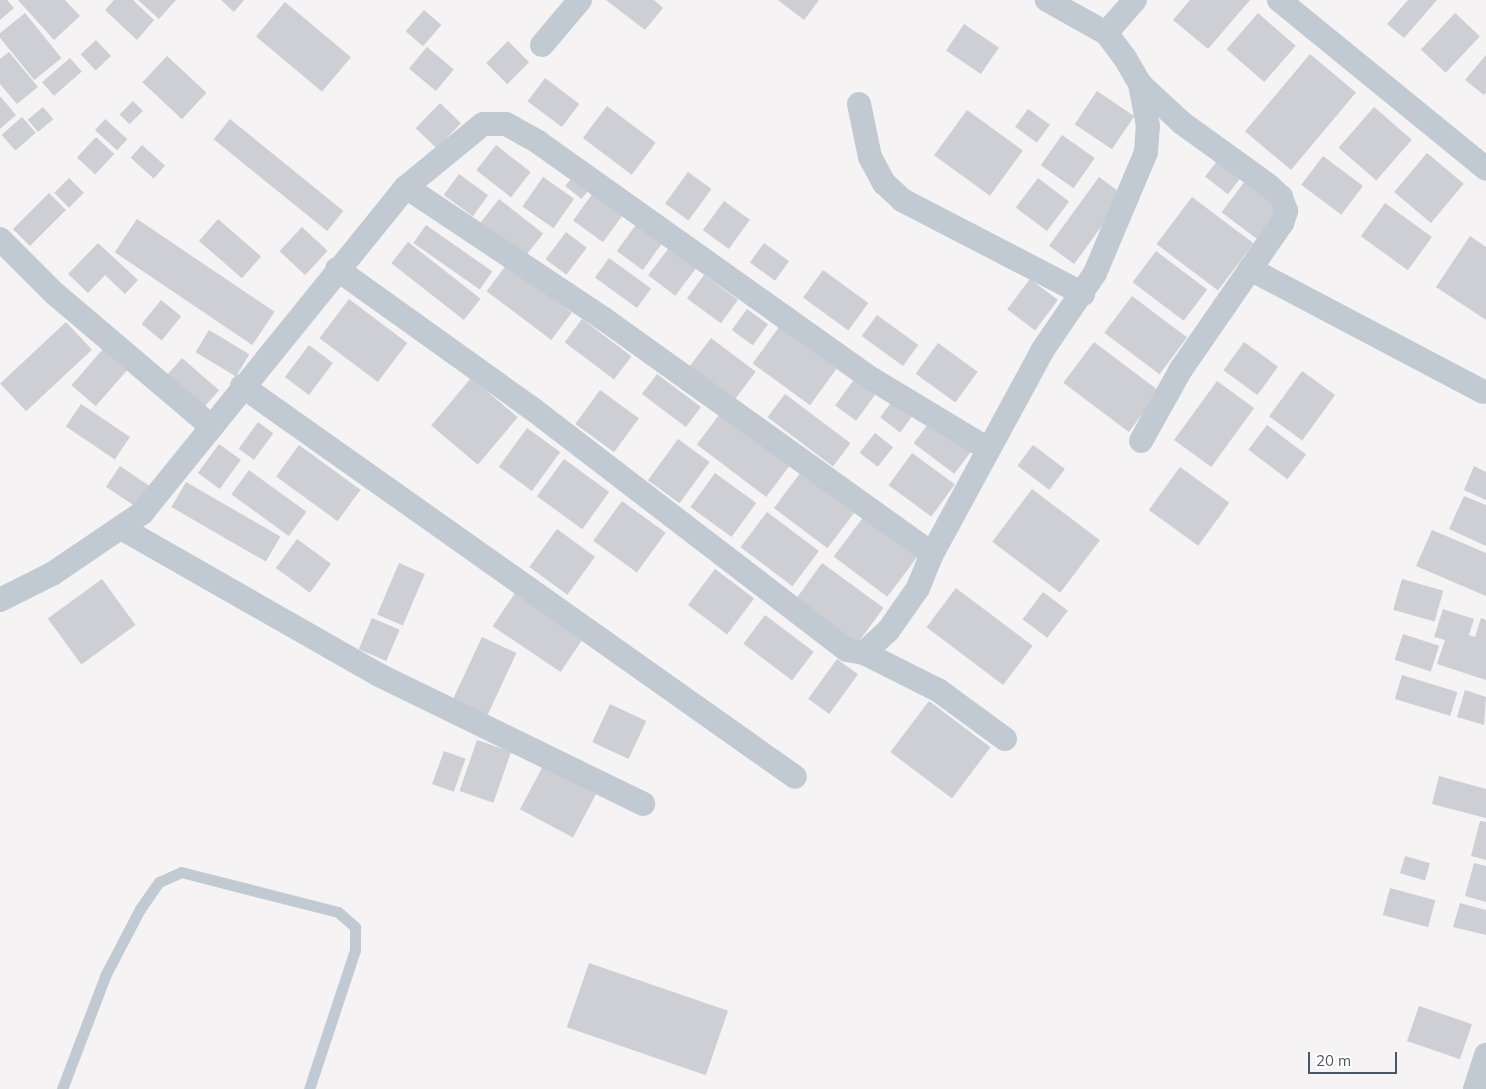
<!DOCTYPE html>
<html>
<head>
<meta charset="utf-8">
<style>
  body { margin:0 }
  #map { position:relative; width:1486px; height:1089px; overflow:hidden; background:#f5f3f3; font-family:Mulish,sans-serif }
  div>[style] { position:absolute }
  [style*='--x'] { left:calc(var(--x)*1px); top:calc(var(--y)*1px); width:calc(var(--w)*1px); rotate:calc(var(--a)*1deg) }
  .building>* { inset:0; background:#cdcfd5; transform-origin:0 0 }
  .service>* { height:11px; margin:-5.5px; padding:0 5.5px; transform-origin:5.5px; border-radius:5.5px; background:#c1cad2 }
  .minor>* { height:24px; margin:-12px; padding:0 12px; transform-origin:12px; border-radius:12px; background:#c1cad2 }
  span { translate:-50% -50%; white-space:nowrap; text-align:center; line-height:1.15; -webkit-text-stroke:4.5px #fff; paint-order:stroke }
  .scale { position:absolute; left:1308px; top:1052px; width:89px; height:22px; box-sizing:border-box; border:2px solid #4a5661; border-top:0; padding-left:6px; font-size:15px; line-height:18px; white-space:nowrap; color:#4a5661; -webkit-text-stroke:4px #fff; paint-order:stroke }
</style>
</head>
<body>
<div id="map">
  <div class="building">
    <div style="clip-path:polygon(0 0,7px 0,14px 8px,0 20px)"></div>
    <div style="clip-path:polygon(18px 0,65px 0,80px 16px,54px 40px)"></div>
    <div style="clip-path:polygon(114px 0,133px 0,154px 20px,137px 40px,105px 10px)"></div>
    <div style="clip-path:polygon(138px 0,176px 0,159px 19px)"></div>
    <div style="clip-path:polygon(221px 0,244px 0,234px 12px)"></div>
    <div style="clip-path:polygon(606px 0,654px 0,663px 8px,645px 30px)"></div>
    <div style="clip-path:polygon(778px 0,819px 0,804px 20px)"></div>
    <div style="clip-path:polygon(1190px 0,1250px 0,1208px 49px,1173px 20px)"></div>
    <div style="clip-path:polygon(1408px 0,1437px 0,1404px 38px,1387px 24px)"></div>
    <div style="left:285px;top:2px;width:86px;height:45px;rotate:40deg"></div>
    <div style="left:424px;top:10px;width:23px;height:28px;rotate:41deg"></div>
    <div style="left:25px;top:13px;width:58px;height:35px;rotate:51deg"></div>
    <div style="left:1258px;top:13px;width:50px;height:48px;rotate:41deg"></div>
    <div style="left:1455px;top:13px;width:34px;height:50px;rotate:43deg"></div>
    <div style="left:964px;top:24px;width:42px;height:32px;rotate:34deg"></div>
    <div style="left:96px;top:40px;width:22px;height:21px;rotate:47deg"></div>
    <div style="left:508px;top:41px;width:30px;height:31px;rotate:45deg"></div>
    <div style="left:427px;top:47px;width:35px;height:28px;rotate:40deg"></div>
    <div style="clip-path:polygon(9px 52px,38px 87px,17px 104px,0 84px,0 59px)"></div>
    <div style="left:1310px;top:54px;width:60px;height:101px;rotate:40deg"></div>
    <div style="clip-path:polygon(1486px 55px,1486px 92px,1484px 95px,1465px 80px)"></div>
    <div style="left:167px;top:56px;width:54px;height:36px;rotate:43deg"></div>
    <div style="left:70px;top:58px;width:18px;height:37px;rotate:49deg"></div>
    <div style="left:545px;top:78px;width:43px;height:29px;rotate:37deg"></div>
    <div style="left:1097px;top:91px;width:45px;height:40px;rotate:34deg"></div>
    <div style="clip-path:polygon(0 96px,16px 115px,0 129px)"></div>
    <div style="left:133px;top:101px;width:14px;height:19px;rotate:45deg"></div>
    <div style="left:440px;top:103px;width:29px;height:35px;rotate:44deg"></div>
    <div style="left:607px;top:106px;width:61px;height:40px;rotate:37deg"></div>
    <div style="left:43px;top:107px;width:16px;height:20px;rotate:50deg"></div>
    <div style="left:1374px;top:107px;width:50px;height:54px;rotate:41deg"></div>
    <div style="left:1028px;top:109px;width:27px;height:22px;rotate:36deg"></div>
    <div style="left:967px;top:110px;width:69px;height:56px;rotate:36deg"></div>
    <div style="left:22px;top:117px;width:21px;height:27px;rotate:49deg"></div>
    <div style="left:105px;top:119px;width:30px;height:15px;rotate:42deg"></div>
    <div style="left:230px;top:119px;width:146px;height:26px;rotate:39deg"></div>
    <div style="left:1062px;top:135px;width:40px;height:37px;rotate:35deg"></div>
    <div style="left:96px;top:137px;width:25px;height:28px;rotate:43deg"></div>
    <div style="left:142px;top:145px;width:31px;height:17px;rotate:42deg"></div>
    <div style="left:496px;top:145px;width:44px;height:32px;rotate:38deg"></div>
    <div style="left:1427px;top:153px;width:48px;height:51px;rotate:40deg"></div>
    <div style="left:1221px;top:156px;width:29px;height:26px;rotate:38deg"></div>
    <div style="left:1323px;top:156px;width:50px;height:36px;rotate:37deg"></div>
    <div style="left:688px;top:172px;width:29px;height:39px;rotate:36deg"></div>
    <div style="left:459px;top:174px;width:36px;height:26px;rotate:36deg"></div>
    <div style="left:574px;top:175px;width:21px;height:14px;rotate:39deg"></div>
    <div style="left:543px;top:177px;width:38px;height:36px;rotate:35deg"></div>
    <div style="left:1099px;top:177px;width:31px;height:85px;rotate:36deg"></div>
    <div style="left:69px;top:178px;width:21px;height:21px;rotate:45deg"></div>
    <div style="left:1038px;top:178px;width:39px;height:37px;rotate:37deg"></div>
    <div style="left:1245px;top:181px;width:44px;height:39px;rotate:37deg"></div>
    <div style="left:49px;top:193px;width:24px;height:51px;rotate:45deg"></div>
    <div style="left:593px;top:193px;width:37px;height:34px;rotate:36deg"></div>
    <div style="left:1192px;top:197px;width:77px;height:59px;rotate:37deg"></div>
    <div style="left:499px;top:199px;width:56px;height:30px;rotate:38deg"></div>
    <div style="left:724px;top:201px;width:32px;height:36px;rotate:36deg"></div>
    <div style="left:1385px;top:203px;width:58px;height:41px;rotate:36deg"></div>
    <div style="left:137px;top:219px;width:166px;height:40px;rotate:34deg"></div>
    <div style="left:218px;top:219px;width:57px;height:29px;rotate:41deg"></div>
    <div style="left:638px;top:222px;width:32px;height:36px;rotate:36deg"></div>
    <div style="left:426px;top:225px;width:81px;height:22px;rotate:35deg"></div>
    <div style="left:302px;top:227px;width:35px;height:33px;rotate:43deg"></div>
    <div style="left:566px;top:232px;width:26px;height:34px;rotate:37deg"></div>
    <div style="clip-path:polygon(1470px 236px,1486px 247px,1486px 320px,1436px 287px)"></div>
    <div style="left:408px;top:242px;width:92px;height:27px;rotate:38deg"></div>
    <div style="clip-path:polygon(98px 243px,138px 280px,125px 294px,105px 275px,88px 293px,68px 274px)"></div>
    <div style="left:764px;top:243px;width:31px;height:24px;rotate:36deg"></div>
    <div style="left:671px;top:245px;width:34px;height:38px;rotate:37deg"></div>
    <div style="left:1156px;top:251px;width:64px;height:39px;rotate:37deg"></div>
    <div style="left:609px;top:258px;width:52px;height:24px;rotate:36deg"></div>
    <div style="left:507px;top:264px;width:81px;height:34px;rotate:37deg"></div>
    <div style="left:823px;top:270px;width:56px;height:34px;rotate:36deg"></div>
    <div style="left:704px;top:275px;width:42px;height:29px;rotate:36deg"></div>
    <div style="left:1030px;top:279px;width:35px;height:38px;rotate:37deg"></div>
    <div style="left:1132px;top:296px;width:69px;height:46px;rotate:37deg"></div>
    <div style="left:349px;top:299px;width:73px;height:49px;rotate:37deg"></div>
    <div style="left:161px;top:300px;width:26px;height:31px;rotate:39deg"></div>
    <div style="left:747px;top:309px;width:26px;height:26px;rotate:36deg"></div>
    <div style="left:877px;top:315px;width:51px;height:26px;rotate:36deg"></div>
    <div style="left:582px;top:319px;width:62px;height:29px;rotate:37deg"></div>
    <div style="left:66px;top:322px;width:38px;height:90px;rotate:47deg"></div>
    <div style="left:779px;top:327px;width:71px;height:45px;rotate:36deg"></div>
    <div style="left:209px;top:330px;width:47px;height:26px;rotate:31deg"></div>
    <div style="left:711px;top:338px;width:56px;height:36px;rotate:37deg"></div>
    <div style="left:1094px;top:342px;width:82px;height:51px;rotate:37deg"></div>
    <div style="left:1244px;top:342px;width:42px;height:35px;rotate:36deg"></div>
    <div style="left:938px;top:343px;width:49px;height:38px;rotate:36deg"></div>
    <div style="left:309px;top:345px;width:30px;height:40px;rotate:37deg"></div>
    <div style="left:103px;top:349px;width:32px;height:48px;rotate:41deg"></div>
    <div style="left:182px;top:358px;width:49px;height:26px;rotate:41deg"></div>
    <div style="left:1302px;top:371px;width:41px;height:56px;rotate:36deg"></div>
    <div style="left:657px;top:374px;width:55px;height:25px;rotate:37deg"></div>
    <div style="left:858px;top:374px;width:26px;height:39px;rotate:36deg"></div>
    <div style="left:471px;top:378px;width:61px;height:62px;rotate:40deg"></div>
    <div style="left:1217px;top:381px;width:46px;height:73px;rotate:36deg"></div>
    <div style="left:600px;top:390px;width:48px;height:42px;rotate:36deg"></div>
    <div style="left:785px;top:394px;width:82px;height:29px;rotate:37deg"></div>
    <div style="left:894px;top:399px;width:25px;height:23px;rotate:37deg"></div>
    <div style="left:81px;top:404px;width:59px;height:27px;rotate:34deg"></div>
    <div style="left:722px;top:411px;width:87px;height:42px;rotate:37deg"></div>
    <div style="left:931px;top:420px;width:51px;height:29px;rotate:37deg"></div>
    <div style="left:258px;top:422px;width:19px;height:33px;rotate:36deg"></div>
    <div style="left:1267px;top:425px;width:49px;height:31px;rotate:37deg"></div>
    <div style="left:527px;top:428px;width:41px;height:48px;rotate:36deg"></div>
    <div style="left:875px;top:433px;width:23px;height:25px;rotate:38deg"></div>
    <div style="left:678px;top:439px;width:39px;height:51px;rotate:36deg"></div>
    <div style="left:219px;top:444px;width:27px;height:36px;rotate:36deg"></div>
    <div style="left:299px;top:445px;width:76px;height:39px;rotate:36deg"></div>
    <div style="left:1033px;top:445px;width:40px;height:26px;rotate:37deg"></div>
    <div style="left:912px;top:453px;width:53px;height:40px;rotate:36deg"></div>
    <div style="left:564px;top:459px;width:56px;height:46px;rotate:36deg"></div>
    <div style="left:120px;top:466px;width:36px;height:25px;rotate:34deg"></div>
    <div style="clip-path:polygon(1474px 466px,1486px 472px,1486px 500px,1464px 490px)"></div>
    <div style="left:1180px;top:467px;width:61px;height:53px;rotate:36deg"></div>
    <div style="left:249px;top:470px;width:71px;height:30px;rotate:36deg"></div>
    <div style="left:801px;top:472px;width:67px;height:45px;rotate:37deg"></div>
    <div style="left:715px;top:473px;width:51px;height:42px;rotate:36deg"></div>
    <div style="left:186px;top:482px;width:109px;height:29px;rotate:30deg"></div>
    <div style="left:1032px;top:489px;width:85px;height:66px;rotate:37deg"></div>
    <div style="clip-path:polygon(1464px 496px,1486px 505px,1486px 546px,1449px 529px)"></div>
    <div style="left:622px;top:501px;width:54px;height:49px;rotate:36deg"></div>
    <div style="left:767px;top:512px;width:65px;height:44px;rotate:37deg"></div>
    <div style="left:865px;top:515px;width:67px;height:52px;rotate:37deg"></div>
    <div style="left:557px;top:529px;width:47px;height:47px;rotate:36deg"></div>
    <div style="clip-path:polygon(1432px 530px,1486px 553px,1486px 596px,1416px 566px)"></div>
    <div style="left:297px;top:539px;width:42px;height:36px;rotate:36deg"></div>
    <div style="left:399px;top:563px;width:28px;height:56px;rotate:23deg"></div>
    <div style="left:822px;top:563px;width:76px;height:46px;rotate:36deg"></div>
    <div style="left:715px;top:569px;width:49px;height:45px;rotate:37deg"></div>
    <div style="left:102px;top:579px;width:57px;height:67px;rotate:54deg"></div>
    <div style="left:1402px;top:579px;width:43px;height:32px;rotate:16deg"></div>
    <div style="left:956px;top:588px;width:96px;height:49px;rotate:37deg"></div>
    <div style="left:1043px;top:592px;width:31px;height:34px;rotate:37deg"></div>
    <div style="left:515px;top:593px;width:82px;height:40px;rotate:34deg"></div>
    <div style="clip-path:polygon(1443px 609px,1474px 619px,1469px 635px,1475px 637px,1481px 618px,1486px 620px,1486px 680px,1437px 664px,1445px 640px,1434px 637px)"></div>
    <div style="left:765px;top:615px;width:61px;height:36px;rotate:37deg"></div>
    <div style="left:372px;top:618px;width:30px;height:34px;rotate:23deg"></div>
    <div style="left:1403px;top:634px;width:38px;height:27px;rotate:18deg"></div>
    <div style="left:482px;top:637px;width:38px;height:69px;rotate:25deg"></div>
    <div style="left:837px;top:659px;width:26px;height:49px;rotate:36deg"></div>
    <div style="left:1402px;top:675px;width:58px;height:25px;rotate:17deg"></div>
    <div style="clip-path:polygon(1465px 690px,1486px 697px,1484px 725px,1457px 717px)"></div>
    <div style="left:929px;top:701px;width:77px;height:64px;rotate:37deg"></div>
    <div style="left:610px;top:704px;width:40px;height:42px;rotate:25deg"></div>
    <div style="left:477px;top:740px;width:36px;height:54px;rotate:19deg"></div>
    <div style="left:444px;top:751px;width:23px;height:35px;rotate:20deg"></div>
    <div style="left:543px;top:766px;width:60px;height:49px;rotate:28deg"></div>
    <div style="clip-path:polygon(1439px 776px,1486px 789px,1486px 818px,1432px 804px)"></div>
    <div style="clip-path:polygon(1480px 821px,1486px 822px,1486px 860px,1471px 856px)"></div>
    <div style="left:1405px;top:856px;width:26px;height:18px;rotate:16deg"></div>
    <div style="clip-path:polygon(1474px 863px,1486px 866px,1486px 902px,1465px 896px)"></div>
    <div style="left:1390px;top:888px;width:47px;height:28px;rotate:15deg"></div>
    <div style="clip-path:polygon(1460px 903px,1486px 910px,1486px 935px,1453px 927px)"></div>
    <div style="left:589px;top:963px;width:147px;height:68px;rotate:19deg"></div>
    <div style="left:1419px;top:1006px;width:56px;height:37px;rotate:19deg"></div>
  </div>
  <div class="service">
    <div style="--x:62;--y:1089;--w:123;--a:-69.1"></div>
    <div style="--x:106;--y:974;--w:73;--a:-62.4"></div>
    <div style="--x:140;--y:909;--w:33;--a:-55"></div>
    <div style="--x:159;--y:882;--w:24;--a:-24"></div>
    <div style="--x:181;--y:872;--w:162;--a:14.3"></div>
    <div style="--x:338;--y:912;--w:23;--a:41"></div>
    <div style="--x:355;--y:927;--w:23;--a:90"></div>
    <div style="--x:355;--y:950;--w:146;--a:108.3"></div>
  </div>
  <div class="minor">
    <div style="--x:1279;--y:0;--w:267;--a:39.2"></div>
    <div style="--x:1106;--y:33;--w:44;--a:-48.7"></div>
    <div style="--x:542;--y:45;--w:59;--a:-49.8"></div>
    <div style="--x:1140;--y:84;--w:57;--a:42.9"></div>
    <div style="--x:1182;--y:123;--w:106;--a:35.8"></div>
    <div style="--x:1268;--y:185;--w:18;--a:43"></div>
    <div style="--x:1281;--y:197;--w:15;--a:70"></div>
    <div style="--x:1286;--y:211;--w:13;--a:108"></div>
    <div style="--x:1282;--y:223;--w:180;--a:124.6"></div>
    <div style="--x:1180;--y:371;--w:80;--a:119.1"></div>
    <div style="--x:859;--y:104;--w:54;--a:78.3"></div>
    <div style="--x:870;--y:157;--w:30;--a:62"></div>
    <div style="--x:884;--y:183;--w:25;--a:43"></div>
    <div style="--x:902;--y:200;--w:204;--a:27.4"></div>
    <div style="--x:406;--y:187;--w:238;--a:33.7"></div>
    <div style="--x:604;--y:319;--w:403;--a:35.6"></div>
    <div style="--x:0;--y:239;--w:76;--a:45"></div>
    <div style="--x:54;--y:293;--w:207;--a:40.3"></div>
    <div style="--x:337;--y:269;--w:242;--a:35.6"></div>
    <div style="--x:534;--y:410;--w:394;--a:37.5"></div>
    <div style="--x:847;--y:650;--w:17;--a:10"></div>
    <div style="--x:864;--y:653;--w:83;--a:26.6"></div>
    <div style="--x:938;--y:690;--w:83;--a:36.2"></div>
    <div style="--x:1250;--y:269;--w:263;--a:27.8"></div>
    <div style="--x:242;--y:386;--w:677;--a:35.26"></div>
    <div style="--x:123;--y:529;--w:295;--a:29.7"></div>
    <div style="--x:379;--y:675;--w:294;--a:26"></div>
    <div style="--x:0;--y:600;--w:58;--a:-26.6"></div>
    <div style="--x:52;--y:574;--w:109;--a:-34.1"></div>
    <div style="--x:142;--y:513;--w:419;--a:-51"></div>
    <div style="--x:406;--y:187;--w:99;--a:-39.3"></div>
    <div style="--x:483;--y:124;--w:23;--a:0"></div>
    <div style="--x:506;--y:124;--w:37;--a:29"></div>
    <div style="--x:538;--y:142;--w:410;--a:35.4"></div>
    <div style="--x:872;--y:379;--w:135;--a:31.1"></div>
    <div style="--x:864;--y:653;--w:33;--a:-43"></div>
    <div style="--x:888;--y:631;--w:52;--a:-55.1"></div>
    <div style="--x:918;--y:588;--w:37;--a:-68"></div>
    <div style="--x:932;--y:554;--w:231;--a:-61.5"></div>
    <div style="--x:1042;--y:351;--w:94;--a:-55.8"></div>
    <div style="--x:1095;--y:273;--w:131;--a:-67.1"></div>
    <div style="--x:1146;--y:152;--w:26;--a:-86"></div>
    <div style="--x:1148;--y:126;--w:43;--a:-100.8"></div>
    <div style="--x:1140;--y:84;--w:30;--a:-120"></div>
    <div style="--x:1125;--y:58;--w:31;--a:-127"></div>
    <div style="--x:1106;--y:33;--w:68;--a:-150.8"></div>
    <div style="--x:1475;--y:1089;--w:36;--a:-72"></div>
  </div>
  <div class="scale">20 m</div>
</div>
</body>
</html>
